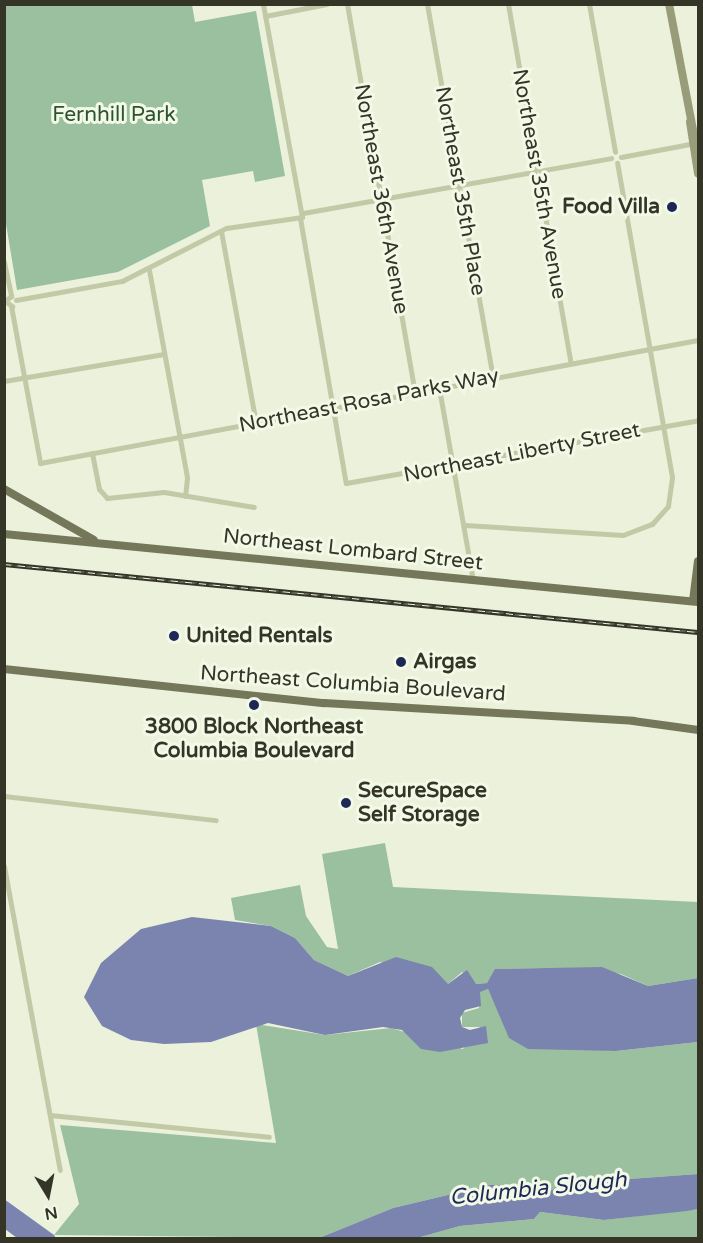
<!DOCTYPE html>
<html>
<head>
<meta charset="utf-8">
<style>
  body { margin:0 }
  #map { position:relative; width:703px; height:1243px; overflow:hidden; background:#ebf1db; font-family:"Varela Round",sans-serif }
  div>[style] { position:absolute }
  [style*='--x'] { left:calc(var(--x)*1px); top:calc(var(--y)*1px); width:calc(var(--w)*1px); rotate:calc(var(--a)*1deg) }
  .green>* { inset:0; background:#9bc09f }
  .water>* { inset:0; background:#7a84ae }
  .street>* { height:5px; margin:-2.5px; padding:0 2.5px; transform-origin:2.5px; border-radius:2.5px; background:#c2c9a7 }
  .secondary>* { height:8px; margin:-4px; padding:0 4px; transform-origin:4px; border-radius:4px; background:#989c78 }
  .primary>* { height:8px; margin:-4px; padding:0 4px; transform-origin:4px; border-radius:4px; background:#747759 }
  .rail>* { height:4.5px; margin-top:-2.25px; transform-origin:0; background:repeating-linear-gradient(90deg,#f3f9e7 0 7px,#343527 0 14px); box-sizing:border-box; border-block:2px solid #343527 }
  .dots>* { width:16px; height:16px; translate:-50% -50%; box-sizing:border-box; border:3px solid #f3f9e7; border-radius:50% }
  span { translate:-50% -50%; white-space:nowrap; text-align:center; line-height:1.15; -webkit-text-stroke:6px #f3f9e7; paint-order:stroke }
  .park-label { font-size:21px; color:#2c5331 }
  .street-label { font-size:21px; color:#343527 }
  .poi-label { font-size:21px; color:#343527; font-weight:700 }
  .right { translate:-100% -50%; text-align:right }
  .left { translate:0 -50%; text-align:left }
  .water-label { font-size:22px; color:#1e2856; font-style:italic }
  .frame { position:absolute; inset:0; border:6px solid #343527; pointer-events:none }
  .north { position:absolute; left:18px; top:1165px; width:60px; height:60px; -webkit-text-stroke:4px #f3f9e7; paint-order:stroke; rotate:170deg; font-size:16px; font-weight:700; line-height:24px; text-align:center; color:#343527 }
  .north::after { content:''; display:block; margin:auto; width:21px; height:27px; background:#343527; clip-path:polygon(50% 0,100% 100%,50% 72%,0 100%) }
</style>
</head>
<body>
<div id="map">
  <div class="green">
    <div style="clip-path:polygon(4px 5px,192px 5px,195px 22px,256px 11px,285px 176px,255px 182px,253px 171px,202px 180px,210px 226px,118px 272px,17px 290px,5px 218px)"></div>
    <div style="clip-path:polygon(385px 843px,393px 887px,698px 902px,698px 978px,648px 986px,621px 974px,578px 968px,496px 969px,487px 983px,476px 984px,462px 972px,448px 984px,380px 962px,348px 976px,314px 960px,295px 938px,271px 926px,235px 920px,231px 898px,300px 885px,306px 916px,327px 947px,338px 949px,322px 854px)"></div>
    <div style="clip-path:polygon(488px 989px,503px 1021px,573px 1048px,616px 1051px,698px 1042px,698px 1174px,560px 1184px,549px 1192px,490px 1185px,393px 1208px,319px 1238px,54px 1235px,79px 1204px,60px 1125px,276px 1143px,256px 1024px,325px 1035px,391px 1028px,463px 1049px,480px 1027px,462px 1027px,462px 1013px,479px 1008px,480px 991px)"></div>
    <div style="clip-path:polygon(698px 1209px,698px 1238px,417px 1238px,460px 1226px,534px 1219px,540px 1212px,604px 1220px)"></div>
  </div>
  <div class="water">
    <div style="clip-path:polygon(192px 917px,271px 926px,295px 938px,314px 960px,348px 976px,396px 957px,432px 967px,448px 984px,467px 970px,476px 984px,487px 983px,495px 969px,602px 967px,648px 986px,698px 978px,698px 1042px,616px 1051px,528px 1049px,509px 1038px,488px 989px,480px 992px,481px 1006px,465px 1010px,460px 1018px,462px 1027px,470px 1030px,486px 1026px,488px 1043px,440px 1052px,421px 1049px,402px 1030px,383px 1027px,325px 1035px,268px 1023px,211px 1042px,164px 1044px,131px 1040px,102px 1026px,84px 997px,101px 963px,141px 929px)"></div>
    <div style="clip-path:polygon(698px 1174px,698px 1209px,687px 1211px,604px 1220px,540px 1212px,534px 1219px,460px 1226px,417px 1238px,319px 1238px,393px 1208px,490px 1185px,528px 1185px,549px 1192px,560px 1184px)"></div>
    <div style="clip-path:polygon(4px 1199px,54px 1235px,56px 1238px,17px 1238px,5px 1229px)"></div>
  </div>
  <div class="street">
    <div style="--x:347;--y:4;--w:395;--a:80.1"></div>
    <div style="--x:427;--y:4;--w:380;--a:80"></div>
    <div style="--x:508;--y:4;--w:365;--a:80.1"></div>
    <div style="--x:589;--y:4;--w:150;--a:80"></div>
    <div style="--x:265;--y:16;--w:63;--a:-11"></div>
    <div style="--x:621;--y:157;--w:70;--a:-10.7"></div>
    <div style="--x:303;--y:213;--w:313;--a:-10.1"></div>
    <div style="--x:300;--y:218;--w:269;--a:80.2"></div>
    <div style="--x:346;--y:483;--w:358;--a:-10.1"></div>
    <div style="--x:221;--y:231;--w:195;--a:79.7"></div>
    <div style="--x:4;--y:262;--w:35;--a:78"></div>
    <div style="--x:149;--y:270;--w:211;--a:79.6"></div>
    <div style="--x:187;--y:478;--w:18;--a:96"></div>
    <div style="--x:11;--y:296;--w:8;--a:140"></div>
    <div style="--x:5;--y:301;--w:9;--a:36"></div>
    <div style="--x:16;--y:300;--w:108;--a:-10.2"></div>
    <div style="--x:122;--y:281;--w:117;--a:-27"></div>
    <div style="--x:226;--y:228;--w:77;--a:-8.2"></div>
    <div style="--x:302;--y:217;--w:217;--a:-100.4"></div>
    <div style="--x:11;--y:306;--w:160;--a:79.5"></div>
    <div style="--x:40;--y:463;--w:669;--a:-10.59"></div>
    <div style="--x:4;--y:381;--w:162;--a:-9.6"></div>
    <div style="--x:439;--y:388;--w:195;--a:80"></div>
    <div style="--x:92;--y:453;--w:37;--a:79"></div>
    <div style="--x:99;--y:489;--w:12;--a:48"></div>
    <div style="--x:107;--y:498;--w:57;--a:-6"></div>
    <div style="--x:164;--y:492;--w:91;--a:9.5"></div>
    <div style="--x:465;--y:525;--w:158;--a:3.6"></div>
    <div style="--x:623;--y:535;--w:31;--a:-21"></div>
    <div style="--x:652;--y:524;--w:24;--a:-48"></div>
    <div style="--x:668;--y:506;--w:29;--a:-82"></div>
    <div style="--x:672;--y:477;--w:319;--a:-99.9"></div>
    <div style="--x:4;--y:796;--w:213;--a:6.5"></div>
    <div style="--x:4;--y:866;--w:309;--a:79.6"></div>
    <div style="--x:50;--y:1115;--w:220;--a:5.7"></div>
  </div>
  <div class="secondary">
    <div style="--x:669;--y:4;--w:155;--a:79.2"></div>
    <div style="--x:690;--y:122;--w:52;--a:81.1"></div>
  </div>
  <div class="primary">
    <div style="--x:4;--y:489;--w:103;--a:29.5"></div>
    <div style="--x:4;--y:534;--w:697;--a:5.6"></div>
    <div style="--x:693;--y:601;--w:40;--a:-82.9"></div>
    <div style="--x:4;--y:669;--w:322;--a:6.1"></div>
    <div style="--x:324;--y:703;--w:310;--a:3.3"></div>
    <div style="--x:633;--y:721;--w:66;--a:7.9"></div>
  </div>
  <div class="rail">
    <div style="--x:4;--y:564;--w:697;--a:5.6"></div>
  </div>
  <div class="dots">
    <div style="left:672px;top:207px;background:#1e2856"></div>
    <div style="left:174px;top:636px;background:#1e2856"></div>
    <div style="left:401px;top:662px;background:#1e2856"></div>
    <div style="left:254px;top:705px;background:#1e2856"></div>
    <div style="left:346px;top:803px;background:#1e2856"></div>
  </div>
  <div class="park-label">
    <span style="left:114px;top:115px">Fernhill Park</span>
  </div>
  <div class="street-label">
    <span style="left:539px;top:184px;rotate:80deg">Northeast 35th Avenue</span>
    <span style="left:460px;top:191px;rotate:80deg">Northeast 35th Place</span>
    <span style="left:381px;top:199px;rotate:80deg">Northeast 36th Avenue</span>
    <span style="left:369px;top:401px;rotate:-11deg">Northeast Rosa Parks Way</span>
    <span style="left:522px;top:453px;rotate:-11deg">Northeast Liberty Street</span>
    <span style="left:353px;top:550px;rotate:6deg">Northeast Lombard Street</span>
    <span style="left:353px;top:684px;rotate:4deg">Northeast Columbia Boulevard</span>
  </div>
  <div class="poi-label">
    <span class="right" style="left:660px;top:207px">Food Villa</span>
    <span class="left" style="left:186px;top:636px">United Rentals</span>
    <span class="left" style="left:413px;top:662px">Airgas</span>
    <span style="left:254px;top:739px">3800 Block Northeast<br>Columbia Boulevard</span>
    <span class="left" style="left:358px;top:803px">SecureSpace<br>Self Storage</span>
  </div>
  <div class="water-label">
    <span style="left:538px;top:1189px;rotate:-6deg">Columbia Slough</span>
  </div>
  <div class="frame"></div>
  <div class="north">N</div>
</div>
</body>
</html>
